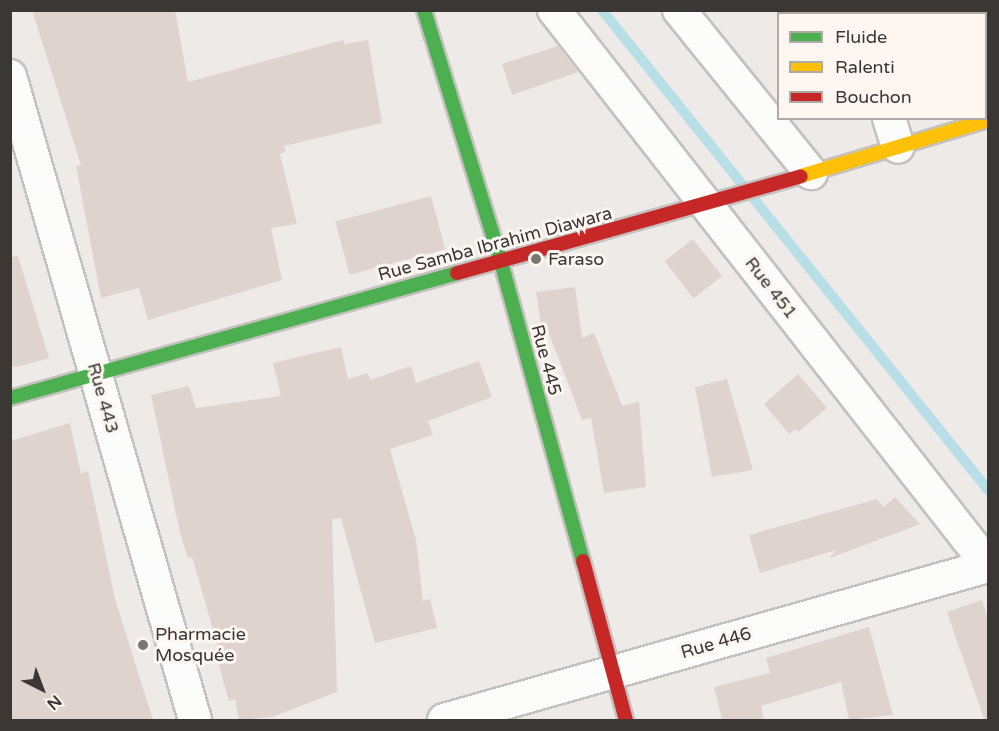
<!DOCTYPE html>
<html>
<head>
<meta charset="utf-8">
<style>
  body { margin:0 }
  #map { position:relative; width:999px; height:731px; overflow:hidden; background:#eeeae7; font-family:"Varela Round",sans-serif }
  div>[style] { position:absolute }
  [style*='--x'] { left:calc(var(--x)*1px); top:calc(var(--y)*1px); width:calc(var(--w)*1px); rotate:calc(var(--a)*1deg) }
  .stream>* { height:10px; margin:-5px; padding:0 5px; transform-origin:5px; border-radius:5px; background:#b8dee7 }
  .building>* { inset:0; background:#dfd3d0; transform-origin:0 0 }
  .roads { filter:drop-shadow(2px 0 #c5c1bf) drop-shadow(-2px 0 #c5c1bf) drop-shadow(0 2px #c5c1bf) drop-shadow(0 -2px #c5c1bf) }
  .street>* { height:32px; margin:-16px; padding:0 16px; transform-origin:16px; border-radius:16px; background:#fcfcfb }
  .fast>* { height:14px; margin:-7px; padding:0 7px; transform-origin:7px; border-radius:7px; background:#4caf50 }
  .slow>* { height:14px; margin:-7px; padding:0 7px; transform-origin:7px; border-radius:7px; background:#ffc107 }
  .jam>* { height:14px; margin:-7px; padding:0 7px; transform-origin:7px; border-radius:7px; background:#c62828 }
  .dots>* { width:16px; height:16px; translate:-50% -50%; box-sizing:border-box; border:3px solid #fef6f1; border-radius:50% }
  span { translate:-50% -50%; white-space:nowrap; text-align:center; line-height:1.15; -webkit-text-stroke:6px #fef6f1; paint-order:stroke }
  .street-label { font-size:18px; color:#3a3735 }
  .poi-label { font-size:18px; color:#3a3735 }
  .left { translate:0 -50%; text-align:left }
  .frame { position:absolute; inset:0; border:12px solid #3a3735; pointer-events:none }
  .legend { position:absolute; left:777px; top:12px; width:210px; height:108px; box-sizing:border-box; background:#fef6f1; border:2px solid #b0aaa6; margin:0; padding:8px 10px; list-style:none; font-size:18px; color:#3a3735 }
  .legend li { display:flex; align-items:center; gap:12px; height:30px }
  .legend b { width:30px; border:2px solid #b0aaa6 }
  .north { position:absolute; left:12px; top:659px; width:60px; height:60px; -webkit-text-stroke:4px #fef6f1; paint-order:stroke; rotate:138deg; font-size:16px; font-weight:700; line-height:24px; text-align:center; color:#3a3735 }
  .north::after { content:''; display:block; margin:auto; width:21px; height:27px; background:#3a3735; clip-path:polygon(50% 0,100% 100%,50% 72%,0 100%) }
</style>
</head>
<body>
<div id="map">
  <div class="stream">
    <div style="--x:602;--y:10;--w:616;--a:51.19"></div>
  </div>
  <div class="building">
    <div style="clip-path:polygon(32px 10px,175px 10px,188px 82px,343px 40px,344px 44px,368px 40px,382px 123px,284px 146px,286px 152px,280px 154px,297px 224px,271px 228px,282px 280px,148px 320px,139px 288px,101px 298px,76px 166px,81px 165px)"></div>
    <div style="clip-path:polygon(558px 46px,578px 72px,512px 95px,502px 64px)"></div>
    <div style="left:431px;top:196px;width:55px;height:99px;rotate:75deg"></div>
    <div style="left:693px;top:239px;width:47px;height:36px;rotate:52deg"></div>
    <div style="clip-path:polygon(18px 256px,49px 358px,17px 367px,10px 366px,10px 257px)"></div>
    <div style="clip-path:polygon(575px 287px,582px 338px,594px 333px,622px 406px,639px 402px,646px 487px,604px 493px,591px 418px,582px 420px,548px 331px,542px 332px,536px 292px)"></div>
    <div style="clip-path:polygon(341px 347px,348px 379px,368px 373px,370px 380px,411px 366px,416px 383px,479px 361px,492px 397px,428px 421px,433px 435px,390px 449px,416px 540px,423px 601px,430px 599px,437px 628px,375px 643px,341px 518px,332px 519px,337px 692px,272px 717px,239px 720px,235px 699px,229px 701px,215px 651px,219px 650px,192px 557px,188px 558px,180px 533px,151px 395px,189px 386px,196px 408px,281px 396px,273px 363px)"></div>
    <div style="clip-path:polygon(798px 374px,827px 408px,798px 432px,796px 429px,789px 434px,764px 404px)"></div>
    <div style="clip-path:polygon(727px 379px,753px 470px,712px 477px,695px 387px)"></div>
    <div style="clip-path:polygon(70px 423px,81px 474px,88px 471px,115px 599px,153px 720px,10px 720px,10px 441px)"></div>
    <div style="clip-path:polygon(895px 497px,920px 524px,830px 558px,836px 550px,760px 573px,749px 535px,877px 499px,884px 507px)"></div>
    <div style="clip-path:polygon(982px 600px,988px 618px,988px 718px,984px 719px,947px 612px)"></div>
    <div style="clip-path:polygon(869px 627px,893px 715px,849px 720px,841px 682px,761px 706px,764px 720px,722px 720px,714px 687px,770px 673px,766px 658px)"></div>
  </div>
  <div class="roads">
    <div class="street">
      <div style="--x:554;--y:10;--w:705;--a:51.98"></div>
      <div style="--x:679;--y:10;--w:210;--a:51"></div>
      <div style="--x:857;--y:10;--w:4;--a:76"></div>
      <div style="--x:10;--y:76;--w:670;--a:73.97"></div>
      <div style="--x:889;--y:118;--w:30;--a:73"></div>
      <div style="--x:444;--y:720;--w:565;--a:-15.81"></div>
    </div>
    <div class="fast">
      <div style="--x:424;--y:10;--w:264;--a:73"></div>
      <div style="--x:501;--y:262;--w:310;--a:74.7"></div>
      <div style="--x:10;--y:398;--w:464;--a:-15.6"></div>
    </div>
    <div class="slow">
      <div style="--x:801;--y:176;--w:195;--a:-16.7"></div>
    </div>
    <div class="jam">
      <div style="--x:457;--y:273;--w:357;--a:-15.7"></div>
      <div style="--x:583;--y:561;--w:165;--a:74.9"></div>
    </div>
  </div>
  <div class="dots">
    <div style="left:536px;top:259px;background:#797673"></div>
    <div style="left:143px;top:645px;background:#797673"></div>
  </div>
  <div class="street-label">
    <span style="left:495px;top:244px;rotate:-15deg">Rue Samba Ibrahim Diawara</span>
    <span style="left:771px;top:288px;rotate:52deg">Rue 451</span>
    <span style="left:546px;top:360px;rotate:75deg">Rue 445</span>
    <span style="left:103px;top:398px;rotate:74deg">Rue 443</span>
    <span style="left:716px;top:643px;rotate:-16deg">Rue 446</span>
  </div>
  <div class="poi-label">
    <span class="left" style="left:548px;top:259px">Faraso</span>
    <span class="left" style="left:155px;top:645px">Pharmacie<br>Mosquée</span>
  </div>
  <div class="frame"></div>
  <ul class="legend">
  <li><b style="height:8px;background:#4caf50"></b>Fluide</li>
  <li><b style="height:8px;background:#ffc107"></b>Ralenti</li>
  <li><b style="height:8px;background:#c62828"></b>Bouchon</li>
  </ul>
  <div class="north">N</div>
</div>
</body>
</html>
